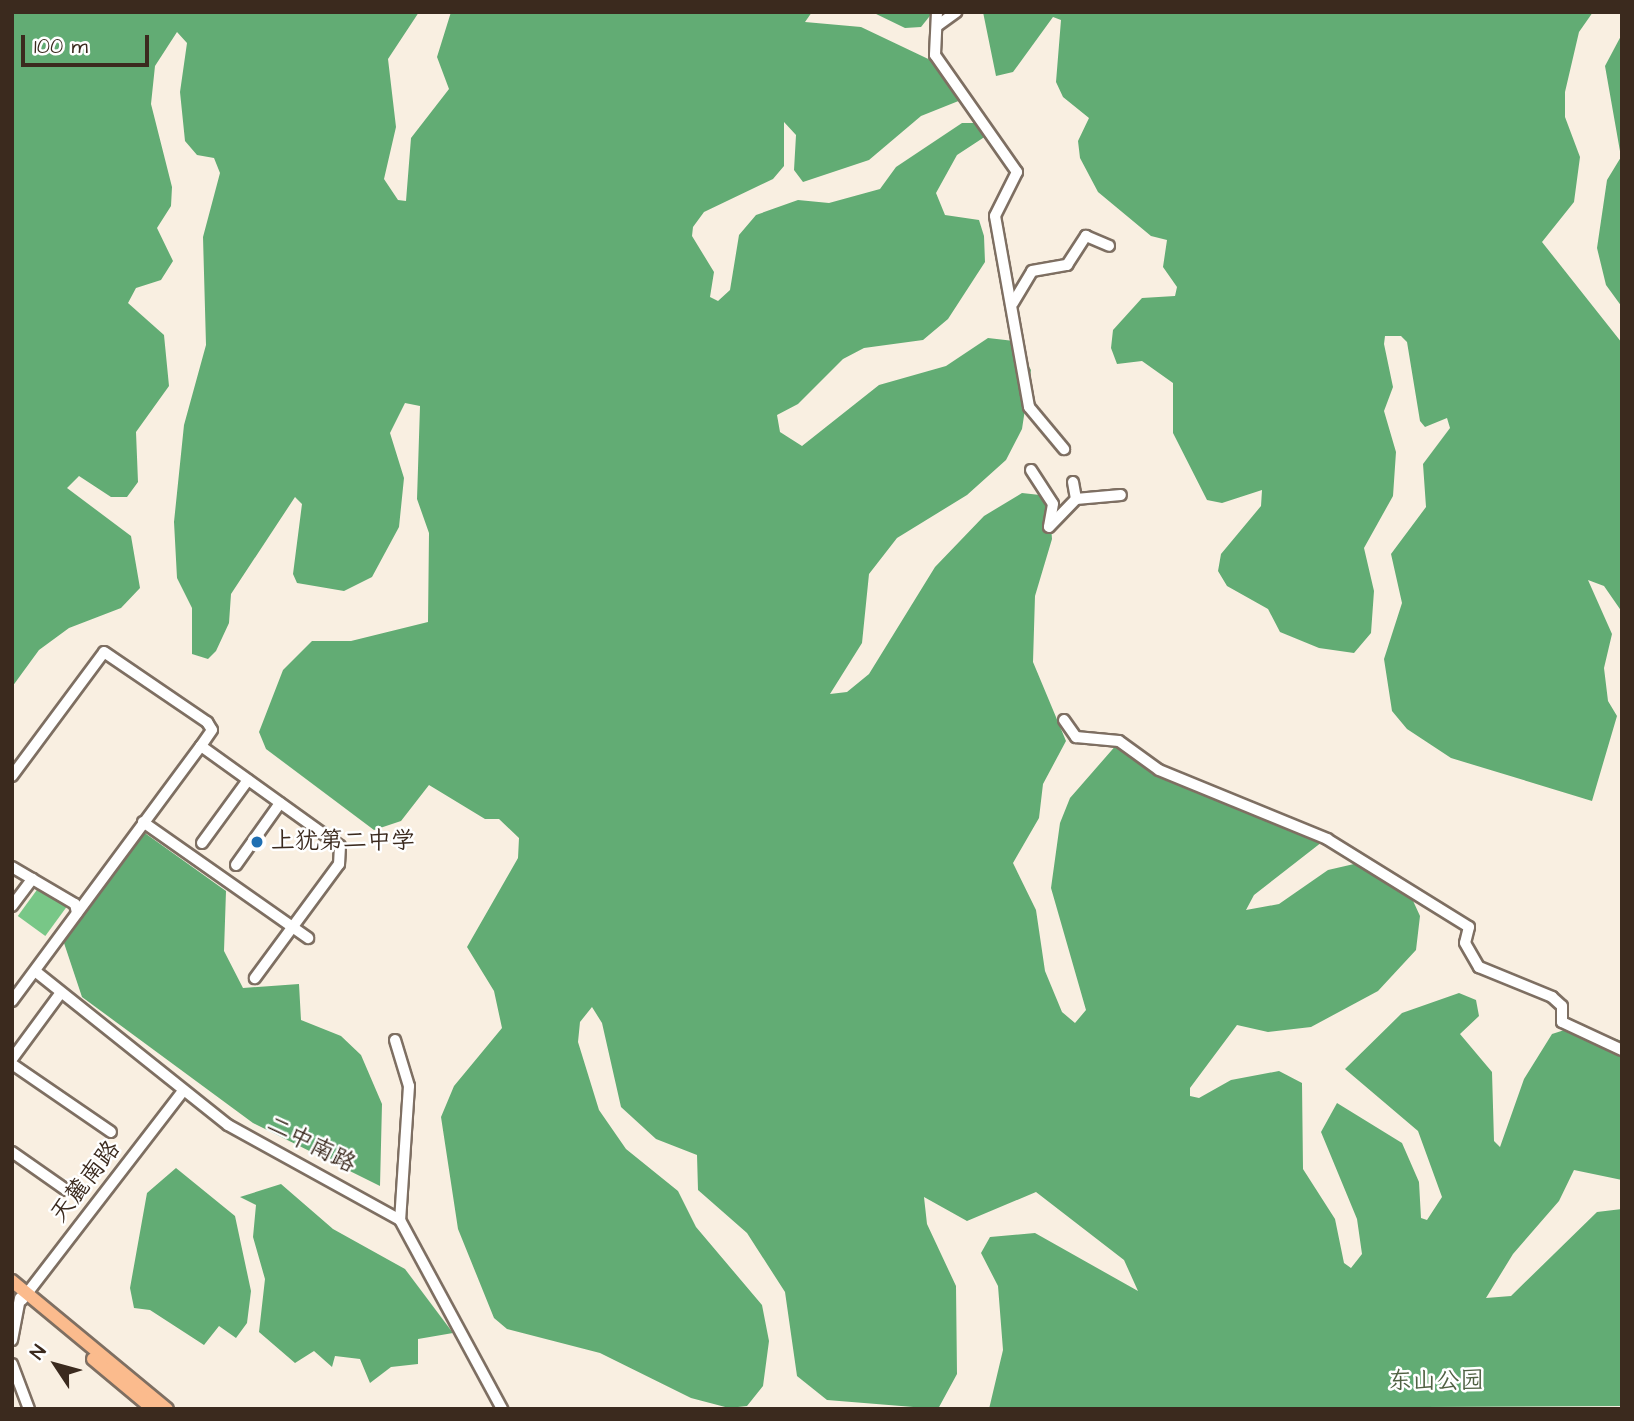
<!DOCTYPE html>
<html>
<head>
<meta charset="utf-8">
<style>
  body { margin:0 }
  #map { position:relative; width:1634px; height:1421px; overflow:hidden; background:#f9efe1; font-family:"Architects Daughter","LXGW WenKai TC",sans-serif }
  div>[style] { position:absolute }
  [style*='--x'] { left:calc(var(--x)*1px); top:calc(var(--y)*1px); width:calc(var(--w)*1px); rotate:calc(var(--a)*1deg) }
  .green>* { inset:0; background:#78c787; transform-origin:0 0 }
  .forest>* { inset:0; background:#62ac74 }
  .roads { filter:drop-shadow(2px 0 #7e6f62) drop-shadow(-2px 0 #7e6f62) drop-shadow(0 2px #7e6f62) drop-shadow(0 -2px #7e6f62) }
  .minor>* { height:10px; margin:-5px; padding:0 5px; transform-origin:5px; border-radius:5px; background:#fff }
  .major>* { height:12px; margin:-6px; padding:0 6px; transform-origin:6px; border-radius:6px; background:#fbbb8d }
  .dots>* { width:19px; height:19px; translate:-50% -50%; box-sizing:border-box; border:4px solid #fff; border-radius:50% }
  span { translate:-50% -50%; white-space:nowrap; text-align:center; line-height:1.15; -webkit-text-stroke:5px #fff; paint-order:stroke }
  .poi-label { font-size:24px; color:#3b2a1e }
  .left { translate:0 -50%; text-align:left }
  .street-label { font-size:24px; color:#3b2a1e }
  .park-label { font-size:24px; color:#506143 }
  .frame { position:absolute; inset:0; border:14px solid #3b2a1e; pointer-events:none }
  .north { position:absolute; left:21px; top:1330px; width:70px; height:70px; -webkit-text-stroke:5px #fff; paint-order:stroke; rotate:306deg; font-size:19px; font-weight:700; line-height:28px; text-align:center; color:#3b2a1e }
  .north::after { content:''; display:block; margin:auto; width:24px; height:32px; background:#3b2a1e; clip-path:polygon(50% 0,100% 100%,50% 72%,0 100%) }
  .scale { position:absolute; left:21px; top:35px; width:128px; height:32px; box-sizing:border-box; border:4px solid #3b2a1e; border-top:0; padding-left:9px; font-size:21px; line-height:24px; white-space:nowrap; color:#3b2a1e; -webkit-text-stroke:5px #fff; paint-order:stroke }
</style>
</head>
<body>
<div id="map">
  <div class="green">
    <div style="left:39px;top:887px;width:34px;height:36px;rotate:36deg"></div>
  </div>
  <div class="forest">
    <div style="clip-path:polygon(12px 12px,419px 12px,388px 59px,396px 127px,384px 179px,398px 200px,406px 201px,411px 138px,449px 89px,437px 57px,451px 12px,812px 12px,805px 22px,861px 27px,943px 66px,961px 100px,921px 116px,869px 160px,803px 182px,794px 170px,796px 135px,784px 122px,784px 166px,773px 179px,704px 212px,693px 227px,692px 236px,714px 272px,710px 297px,718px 301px,730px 290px,739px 235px,756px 215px,798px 200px,829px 203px,880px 189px,896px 167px,962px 123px,980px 123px,986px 136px,957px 155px,936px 193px,945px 215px,979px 220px,984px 236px,985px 262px,948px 319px,923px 340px,864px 348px,843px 359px,798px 404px,777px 415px,780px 432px,802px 446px,879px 385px,946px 366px,988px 338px,1014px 341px,1031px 370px,1022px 429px,1006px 460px,967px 495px,897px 538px,869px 574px,862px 643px,830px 694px,847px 692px,869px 674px,935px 567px,984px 516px,1022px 493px,1049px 496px,1052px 539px,1035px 596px,1033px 662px,1066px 741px,1043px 784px,1039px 818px,1013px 863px,1036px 910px,1045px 971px,1062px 1012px,1075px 1023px,1086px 1010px,1051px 888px,1060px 823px,1070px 798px,1118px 743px,1193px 786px,1253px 801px,1303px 824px,1322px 842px,1254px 895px,1246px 910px,1279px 904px,1328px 870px,1354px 864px,1409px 892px,1420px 916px,1416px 950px,1378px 991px,1311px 1027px,1268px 1032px,1237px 1025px,1190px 1088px,1190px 1096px,1199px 1098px,1231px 1080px,1279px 1071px,1302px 1083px,1303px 1169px,1335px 1219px,1344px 1263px,1351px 1268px,1362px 1254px,1357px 1219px,1321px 1132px,1337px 1103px,1402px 1143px,1419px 1182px,1421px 1218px,1427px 1220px,1442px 1197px,1418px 1131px,1345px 1069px,1402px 1013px,1459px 993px,1476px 1000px,1479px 1016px,1460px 1034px,1492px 1072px,1494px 1141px,1500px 1147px,1524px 1079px,1552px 1034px,1577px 1026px,1622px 1041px,1622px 1180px,1574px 1170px,1559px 1201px,1513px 1254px,1486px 1298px,1511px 1296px,1597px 1212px,1622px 1209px,1622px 1406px,989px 1409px,1003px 1350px,998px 1286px,981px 1253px,990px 1237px,1035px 1233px,1138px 1291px,1124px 1260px,1036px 1192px,967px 1221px,924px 1197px,927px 1224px,956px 1286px,957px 1374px,938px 1409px,827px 1400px,797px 1376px,785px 1292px,747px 1233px,698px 1190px,697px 1155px,656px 1139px,621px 1107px,602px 1023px,592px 1007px,580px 1022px,578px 1042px,599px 1110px,626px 1149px,678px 1191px,696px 1227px,762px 1305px,769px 1341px,763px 1386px,747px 1406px,729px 1408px,691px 1398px,600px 1353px,507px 1329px,494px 1318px,458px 1229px,441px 1117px,454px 1086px,502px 1028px,494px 991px,467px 947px,518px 858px,519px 838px,499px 819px,485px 819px,429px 785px,401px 821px,374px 830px,266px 749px,259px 732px,283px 670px,312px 641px,351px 641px,428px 622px,429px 533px,417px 499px,420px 406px,405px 403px,390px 433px,404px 478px,399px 527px,372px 577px,344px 591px,297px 583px,293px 574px,302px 504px,295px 497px,231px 594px,229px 623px,216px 651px,208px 659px,192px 654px,192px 608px,177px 578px,174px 522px,184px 425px,206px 345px,203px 237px,220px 173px,214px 158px,197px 155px,185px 141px,180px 92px,187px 43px,177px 32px,155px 66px,151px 104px,172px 187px,171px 206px,157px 228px,173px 261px,161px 280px,136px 288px,128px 303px,164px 335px,169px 386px,136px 432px,138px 482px,127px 497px,111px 497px,79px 476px,67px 488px,131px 536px,140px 588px,121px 608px,69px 628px,39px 650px,12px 687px)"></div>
    <div style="clip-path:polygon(872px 12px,933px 12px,921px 27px,905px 28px)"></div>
    <div style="clip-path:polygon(983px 12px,1593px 12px,1579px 32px,1565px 92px,1565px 117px,1580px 157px,1574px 202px,1542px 242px,1622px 343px,1622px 612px,1604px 586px,1588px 580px,1612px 634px,1604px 668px,1608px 701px,1617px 716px,1592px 801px,1451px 758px,1407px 729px,1392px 711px,1384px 659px,1402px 603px,1391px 554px,1426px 507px,1423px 464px,1450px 428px,1447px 418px,1425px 427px,1420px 421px,1407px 342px,1401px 336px,1385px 336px,1384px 344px,1393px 387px,1384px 411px,1396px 452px,1393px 496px,1364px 548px,1374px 591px,1371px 633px,1354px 653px,1319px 648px,1280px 632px,1268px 609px,1227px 586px,1218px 571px,1221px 554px,1261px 506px,1262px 490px,1222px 503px,1207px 500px,1173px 433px,1173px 383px,1142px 361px,1117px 364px,1111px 348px,1113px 330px,1142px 298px,1175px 296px,1177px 287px,1163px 267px,1167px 240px,1151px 236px,1098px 192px,1080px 158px,1078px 141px,1089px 118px,1063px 97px,1056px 82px,1061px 20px,1053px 17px,1013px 72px,996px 76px)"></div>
    <div style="clip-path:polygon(1622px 34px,1622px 307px,1606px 285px,1597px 248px,1607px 180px,1621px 157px,1605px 66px)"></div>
    <div style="clip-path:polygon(142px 831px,226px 891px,224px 951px,243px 988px,299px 984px,301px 1020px,341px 1036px,361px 1055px,382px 1104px,380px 1186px,253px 1123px,82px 997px,63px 940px)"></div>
    <div style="clip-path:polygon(176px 1168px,235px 1216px,251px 1291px,247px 1323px,236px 1338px,219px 1326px,204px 1345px,150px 1310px,134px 1308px,130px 1288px,147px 1193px)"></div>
    <div style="clip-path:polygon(281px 1184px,333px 1229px,405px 1269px,453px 1333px,418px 1339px,418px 1364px,391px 1367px,370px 1383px,360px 1359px,335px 1356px,332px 1367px,314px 1351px,295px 1363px,259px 1332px,265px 1279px,253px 1237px,256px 1205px,240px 1197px)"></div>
  </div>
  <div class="roads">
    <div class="minor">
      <div style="--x:937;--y:12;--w:43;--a:92.7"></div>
      <div style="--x:935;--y:55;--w:143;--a:55"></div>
      <div style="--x:1017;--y:172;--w:49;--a:116.6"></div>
      <div style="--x:995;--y:216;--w:194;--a:79.9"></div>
      <div style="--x:1029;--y:407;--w:55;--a:50.2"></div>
      <div style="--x:937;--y:26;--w:24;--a:-36"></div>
      <div style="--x:1013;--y:303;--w:37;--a:-59"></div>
      <div style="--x:1032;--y:271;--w:36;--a:-10"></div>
      <div style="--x:1067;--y:265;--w:35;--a:-57"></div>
      <div style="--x:1086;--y:236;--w:25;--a:23"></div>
      <div style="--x:1031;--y:470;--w:40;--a:57.1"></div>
      <div style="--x:1053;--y:504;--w:23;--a:100"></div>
      <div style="--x:1049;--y:527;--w:39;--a:-46"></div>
      <div style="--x:1073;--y:482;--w:17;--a:80"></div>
      <div style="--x:1076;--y:499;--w:45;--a:-5.1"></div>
      <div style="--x:1064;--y:720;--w:21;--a:55"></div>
      <div style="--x:1076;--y:737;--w:43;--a:5.3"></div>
      <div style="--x:1119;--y:741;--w:49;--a:35.9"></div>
      <div style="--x:1159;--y:770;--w:182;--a:22.3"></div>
      <div style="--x:1327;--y:839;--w:167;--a:31.8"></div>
      <div style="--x:1469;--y:927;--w:16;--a:104"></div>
      <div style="--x:1465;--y:943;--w:28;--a:60"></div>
      <div style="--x:1479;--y:967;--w:79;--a:22.3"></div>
      <div style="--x:1552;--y:997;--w:13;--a:42"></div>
      <div style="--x:1562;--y:1006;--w:16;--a:90"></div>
      <div style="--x:1562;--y:1022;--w:66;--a:25"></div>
      <div style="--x:12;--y:776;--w:154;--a:-53.4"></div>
      <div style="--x:104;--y:652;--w:125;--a:34.2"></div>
      <div style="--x:207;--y:722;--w:9;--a:58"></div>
      <div style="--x:212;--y:730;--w:19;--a:125"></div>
      <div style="--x:201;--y:746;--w:171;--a:35.7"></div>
      <div style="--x:340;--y:846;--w:18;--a:93"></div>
      <div style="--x:339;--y:864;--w:142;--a:126.4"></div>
      <div style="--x:143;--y:822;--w:202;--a:35.1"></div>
      <div style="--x:202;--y:843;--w:78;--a:-53.9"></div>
      <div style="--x:236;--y:865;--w:76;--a:-54.6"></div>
      <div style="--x:12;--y:867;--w:73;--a:30.4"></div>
      <div style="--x:75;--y:904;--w:9;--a:77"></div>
      <div style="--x:12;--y:906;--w:34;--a:-53"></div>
      <div style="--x:35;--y:971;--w:247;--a:38.6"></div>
      <div style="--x:228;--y:1125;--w:196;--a:28.9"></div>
      <div style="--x:400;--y:1220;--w:215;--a:61.6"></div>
      <div style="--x:12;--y:1001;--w:317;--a:-53.5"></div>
      <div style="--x:395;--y:1040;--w:48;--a:73.1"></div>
      <div style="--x:409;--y:1086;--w:134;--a:93.8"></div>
      <div style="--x:12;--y:1059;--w:81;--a:-53.6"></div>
      <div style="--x:12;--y:1064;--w:120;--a:34.5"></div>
      <div style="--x:12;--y:1152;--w:66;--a:35.1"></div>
      <div style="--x:22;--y:1300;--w:264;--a:-52.4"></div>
      <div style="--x:12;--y:1340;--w:43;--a:-79.2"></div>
      <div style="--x:12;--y:1364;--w:48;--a:69.3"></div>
    </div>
    <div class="major">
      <div style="--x:12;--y:1281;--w:201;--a:39.6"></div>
      <div style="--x:93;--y:1359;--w:78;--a:39.8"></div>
    </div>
  </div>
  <div class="dots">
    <div style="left:257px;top:842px;background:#1f6fb2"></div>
  </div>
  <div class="poi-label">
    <span class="left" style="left:271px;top:842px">上犹第二中学</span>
  </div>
  <div class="street-label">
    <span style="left:311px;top:1145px;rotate:27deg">二中南路</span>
    <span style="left:86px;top:1182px;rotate:-52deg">天麓南路</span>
  </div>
  <div class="park-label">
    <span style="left:1436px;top:1382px">东山公园</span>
  </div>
  <div class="frame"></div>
  <div class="north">N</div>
  <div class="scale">100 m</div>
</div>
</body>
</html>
